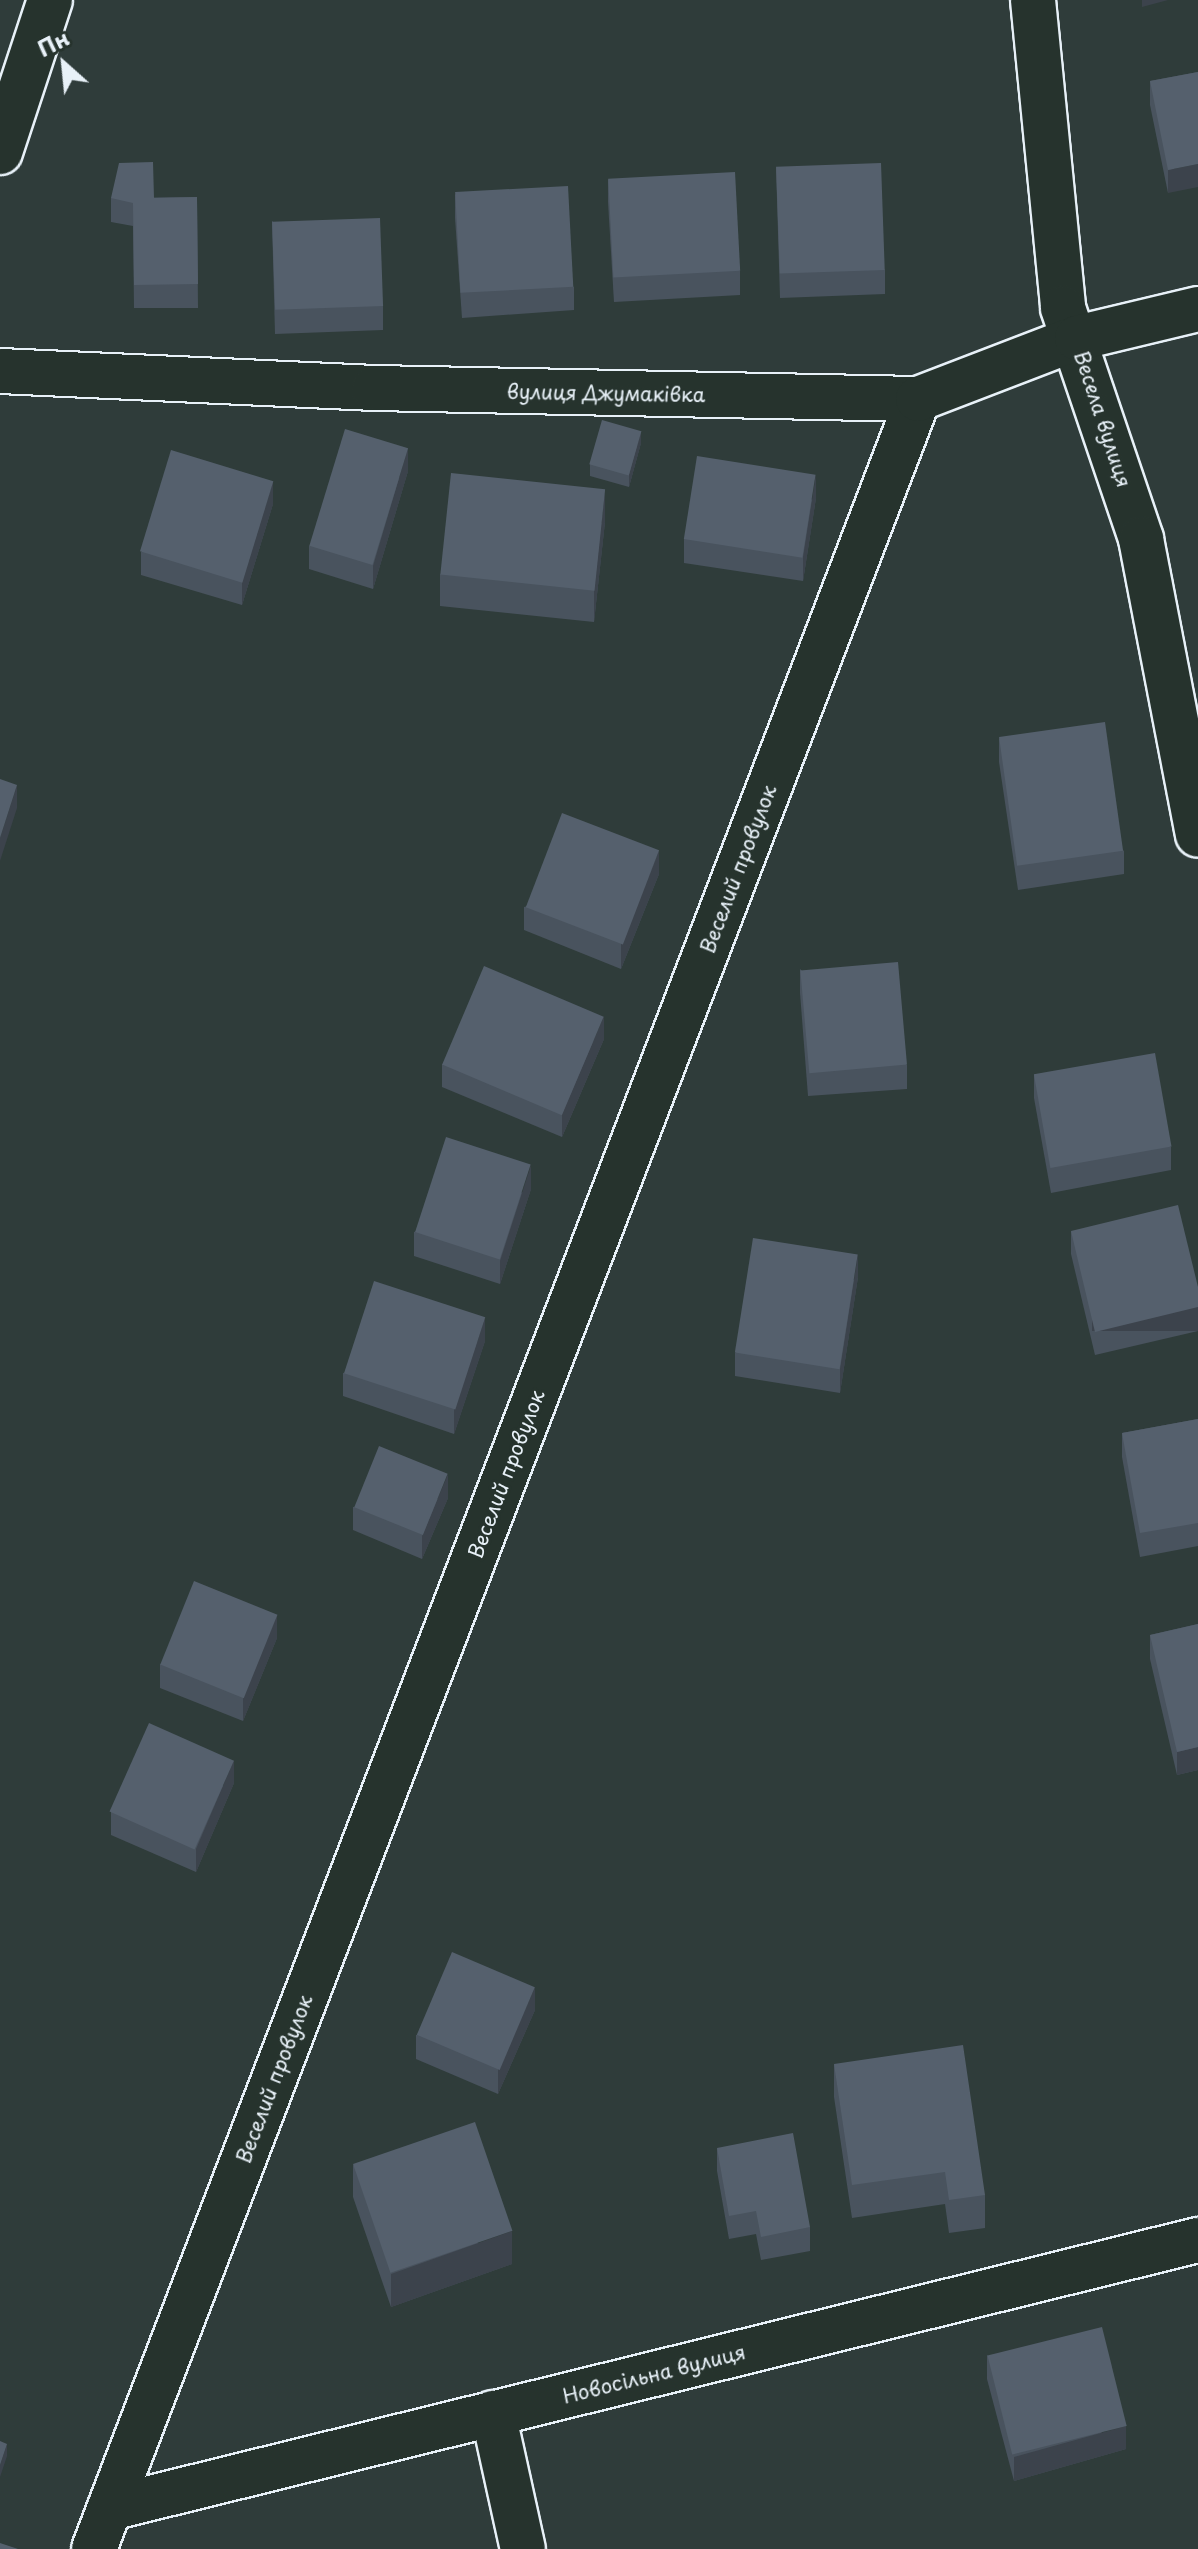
<!DOCTYPE html>
<html>
<head>
<meta charset="utf-8">
<style>
  body { margin:0 }
  #map { position:relative; width:1198px; height:2549px; overflow:hidden; background:#2f3c3a; font-family:"Playpen Sans",sans-serif }
  div>[style] { position:absolute }
  [style*='--x'] { left:calc(var(--x)*1px); top:calc(var(--y)*1px); width:calc(var(--w)*1px); rotate:calc(var(--a)*1deg) }
  .roads { filter:drop-shadow(2px 0 #e8f1f8) drop-shadow(-2px 0 #e8f1f8) drop-shadow(0 2px #e8f1f8) drop-shadow(0 -2px #e8f1f8) }
  .minor>* { height:44px; margin:-22px; padding:0 22px; transform-origin:22px; border-radius:22px; background:#26332d }
  .tertiary>* { height:44px; margin:-22px; padding:0 22px; transform-origin:22px; border-radius:22px; background:#26332d }
  .wall>* { inset:0; background:#49535e }
  .shaded-wall>* { inset:0; background:#3c434c; transform-origin:0 0 }
  .building>* { inset:0; background:#55606d; transform-origin:0 0 }
  span { translate:-50% -50%; white-space:nowrap; text-align:center; line-height:1.15; -webkit-text-stroke:6px #26332d; paint-order:stroke }
  .street-label { font-size:20px; color:#e8f1f8 }
  .north { position:absolute; left:24px; top:24px; width:80px; height:80px; -webkit-text-stroke:6px #26332d; paint-order:stroke; rotate:333deg; font-size:22px; font-weight:700; line-height:32px; text-align:center; color:#e8f1f8 }
  .north::after { content:''; display:block; margin:auto; width:28px; height:36px; background:#e8f1f8; clip-path:polygon(50% 0,100% 100%,50% 72%,0 100%) }
</style>
</head>
<body>
<div id="map">
  <div class="roads">
    <div class="minor">
      <div style="--x:1033;--y:0;--w:309;--a:84.4"></div>
      <div style="--x:1063;--y:308;--w:244;--a:71.3"></div>
      <div style="--x:1141;--y:539;--w:301;--a:79.1"></div>
      <div style="--x:0;--y:152;--w:160;--a:-71.8"></div>
      <div style="--x:0;--y:371;--w:374;--a:2.6"></div>
      <div style="--x:374;--y:388;--w:544;--a:1.16"></div>
      <div style="--x:493;--y:2413;--w:139;--a:77.6"></div>
      <div style="--x:110;--y:2508;--w:1121;--a:-13.84"></div>
    </div>
    <div class="tertiary">
      <div style="--x:94;--y:2549;--w:2302;--a:-69.03"></div>
      <div style="--x:918;--y:399;--w:170;--a:-21"></div>
      <div style="--x:1077;--y:338;--w:124;--a:-13.5"></div>
    </div>
  </div>
  <div class="wall">
    <div style="clip-path:polygon(1198px 72px,1168px 193px,1150px 105px,1150px 81px)"></div>
    <div style="clip-path:polygon(776px 167px,885px 270px,885px 294px,780px 298px)"></div>
    <div style="clip-path:polygon(608px 179px,740px 271px,740px 295px,614px 302px,608px 202px)"></div>
    <div style="clip-path:polygon(455px 194px,574px 287px,574px 310px,462px 318px,455px 218px)"></div>
    <div style="clip-path:polygon(197px 197px,198px 308px,134px 308px,133px 226px,111px 222px,111px 198px)"></div>
    <div style="clip-path:polygon(272px 221px,383px 306px,383px 330px,275px 334px)"></div>
    <div style="clip-path:polygon(641px 443px,629px 487px,590px 476px,590px 464px)"></div>
    <div style="clip-path:polygon(408px 471px,373px 589px,309px 569px,309px 546px)"></div>
    <div style="clip-path:polygon(816px 498px,803px 581px,684px 563px,684px 539px)"></div>
    <div style="clip-path:polygon(273px 504px,242px 605px,141px 575px,141px 552px)"></div>
    <div style="clip-path:polygon(605px 522px,594px 622px,440px 606px,440px 574px)"></div>
    <div style="clip-path:polygon(999px 738px,1124px 851px,1124px 874px,1018px 890px,999px 762px)"></div>
    <div style="clip-path:polygon(659px 874px,621px 969px,524px 930px,524px 907px)"></div>
    <div style="clip-path:polygon(800px 969px,907px 1065px,907px 1089px,808px 1096px,800px 993px)"></div>
    <div style="clip-path:polygon(604px 1039px,562px 1137px,442px 1087px,442px 1064px)"></div>
    <div style="clip-path:polygon(1034px 1075px,1171px 1147px,1171px 1170px,1051px 1193px,1034px 1098px)"></div>
    <div style="clip-path:polygon(531px 1189px,500px 1284px,414px 1256px,414px 1232px)"></div>
    <div style="clip-path:polygon(1071px 1231px,1198px 1287px,1198px 1331px,1095px 1355px,1071px 1254px)"></div>
    <div style="clip-path:polygon(858px 1277px,840px 1393px,735px 1376px,735px 1353px)"></div>
    <div style="clip-path:polygon(485px 1341px,454px 1434px,343px 1396px,343px 1373px)"></div>
    <div style="clip-path:polygon(1198px 1419px,1198px 1546px,1140px 1557px,1122px 1457px,1122px 1433px)"></div>
    <div style="clip-path:polygon(448px 1498px,422px 1559px,353px 1530px,353px 1507px)"></div>
    <div style="clip-path:polygon(1198px 1624px,1198px 1770px,1177px 1775px,1150px 1659px,1150px 1635px)"></div>
    <div style="clip-path:polygon(277px 1638px,243px 1721px,160px 1688px,160px 1664px)"></div>
    <div style="clip-path:polygon(234px 1783px,196px 1872px,111px 1835px,111px 1812px)"></div>
    <div style="clip-path:polygon(535px 2010px,498px 2094px,416px 2059px,416px 2035px)"></div>
    <div style="clip-path:polygon(834px 2064px,985px 2195px,985px 2228px,949px 2233px,945px 2204px,852px 2218px,834px 2097px)"></div>
    <div style="clip-path:polygon(717px 2148px,810px 2227px,810px 2251px,761px 2260px,756px 2234px,729px 2239px,717px 2171px)"></div>
    <div style="clip-path:polygon(353px 2165px,512px 2264px,391px 2307px,353px 2197px)"></div>
    <div style="clip-path:polygon(987px 2355px,1126px 2449px,1014px 2481px,987px 2379px)"></div>
  </div>
  <div class="shaded-wall">
    <div style="clip-path:polygon(1142px 0,1168px 0,1142px 7px)"></div>
    <div style="clip-path:polygon(1198px 164px,1198px 187px,1168px 193px,1168px 170px)"></div>
    <div style="clip-path:polygon(641px 431px,641px 443px,629px 487px,629px 475px)"></div>
    <div style="clip-path:polygon(408px 448px,408px 471px,373px 589px,373px 566px)"></div>
    <div style="clip-path:polygon(816px 474px,816px 498px,803px 581px,803px 557px)"></div>
    <div style="clip-path:polygon(273px 481px,273px 504px,242px 605px,242px 582px)"></div>
    <div style="clip-path:polygon(605px 490px,605px 522px,594px 622px,594px 590px)"></div>
    <div style="clip-path:polygon(17px 785px,17px 808px,0 861px,0 838px)"></div>
    <div style="clip-path:polygon(659px 850px,659px 874px,621px 969px,621px 945px)"></div>
    <div style="clip-path:polygon(604px 1016px,604px 1039px,562px 1137px,562px 1114px)"></div>
    <div style="clip-path:polygon(531px 1165px,531px 1189px,500px 1284px,500px 1261px)"></div>
    <div style="clip-path:polygon(858px 1254px,858px 1277px,840px 1393px,840px 1369px)"></div>
    <div style="left:1198px;top:1307px;width:24px;height:106px;rotate:90deg"></div>
    <div style="clip-path:polygon(485px 1318px,485px 1341px,454px 1434px,454px 1410px)"></div>
    <div style="clip-path:polygon(448px 1474px,448px 1498px,422px 1559px,422px 1536px)"></div>
    <div style="clip-path:polygon(277px 1615px,277px 1638px,243px 1721px,243px 1698px)"></div>
    <div style="clip-path:polygon(1198px 1747px,1198px 1770px,1177px 1775px,1177px 1752px)"></div>
    <div style="clip-path:polygon(234px 1760px,234px 1783px,196px 1872px,196px 1849px)"></div>
    <div style="clip-path:polygon(535px 1987px,535px 2010px,498px 2094px,498px 2070px)"></div>
    <div style="clip-path:polygon(512px 2231px,512px 2264px,391px 2307px,391px 2274px)"></div>
    <div style="clip-path:polygon(1126px 2426px,1126px 2449px,1014px 2481px,1014px 2457px)"></div>
    <div style="clip-path:polygon(7px 2444px,7px 2456px,0 2477px,0 2465px)"></div>
  </div>
  <div class="building">
    <div style="clip-path:polygon(1198px 72px,1198px 164px,1168px 170px,1150px 81px)"></div>
    <div style="clip-path:polygon(153px 162px,154px 198px,197px 197px,198px 284px,134px 285px,133px 203px,111px 198px,119px 163px)"></div>
    <div style="left:881px;top:163px;width:107px;height:105px;rotate:88deg"></div>
    <div style="left:735px;top:172px;width:99px;height:127px;rotate:87deg"></div>
    <div style="left:568px;top:186px;width:101px;height:113px;rotate:87deg"></div>
    <div style="left:380px;top:218px;width:88px;height:108px;rotate:88deg"></div>
    <div style="left:602px;top:420px;width:41px;height:46px;rotate:16deg"></div>
    <div style="left:345px;top:429px;width:66px;height:122px;rotate:17deg"></div>
    <div style="left:171px;top:450px;width:107px;height:106px;rotate:17deg"></div>
    <div style="left:697px;top:456px;width:120px;height:84px;rotate:9deg"></div>
    <div style="left:451px;top:473px;width:155px;height:102px;rotate:6deg"></div>
    <div style="left:1105px;top:722px;width:130px;height:107px;rotate:82deg"></div>
    <div style="clip-path:polygon(0 779px,17px 785px,0 838px)"></div>
    <div style="left:562px;top:813px;width:104px;height:101px;rotate:21deg"></div>
    <div style="left:898px;top:962px;width:103px;height:98px;rotate:85deg"></div>
    <div style="left:484px;top:966px;width:130px;height:107px;rotate:23deg"></div>
    <div style="left:1155px;top:1053px;width:95px;height:123px;rotate:80deg"></div>
    <div style="left:446px;top:1137px;width:89px;height:100px;rotate:18deg"></div>
    <div style="clip-path:polygon(1178px 1205px,1198px 1287px,1198px 1307px,1095px 1332px,1071px 1231px)"></div>
    <div style="left:753px;top:1238px;width:106px;height:116px;rotate:9deg"></div>
    <div style="left:374px;top:1281px;width:117px;height:97px;rotate:18deg"></div>
    <div style="clip-path:polygon(1198px 1419px,1198px 1523px,1140px 1533px,1122px 1433px)"></div>
    <div style="left:379px;top:1446px;width:74px;height:66px;rotate:22deg"></div>
    <div style="left:194px;top:1581px;width:90px;height:90px;rotate:22deg"></div>
    <div style="clip-path:polygon(1198px 1624px,1198px 1747px,1177px 1752px,1150px 1635px)"></div>
    <div style="left:149px;top:1723px;width:93px;height:97px;rotate:24deg"></div>
    <div style="left:452px;top:1952px;width:90px;height:90px;rotate:23deg"></div>
    <div style="clip-path:polygon(963px 2045px,985px 2195px,949px 2200px,945px 2172px,852px 2185px,834px 2064px)"></div>
    <div style="left:475px;top:2122px;width:115px;height:129px;rotate:71deg"></div>
    <div style="clip-path:polygon(793px 2133px,810px 2227px,761px 2237px,756px 2211px,729px 2216px,717px 2148px)"></div>
    <div style="left:1102px;top:2327px;width:102px;height:118px;rotate:76deg"></div>
    <div style="clip-path:polygon(0 2441px,7px 2444px,0 2465px)"></div>
    <div style="clip-path:polygon(0 2543px,18px 2549px,0 2549px)"></div>
  </div>
  <div class="street-label">
    <span style="left:606px;top:393px;rotate:1deg">вулиця Джумаківка</span>
    <span style="left:1103px;top:419px;rotate:72deg">Весела вулиця</span>
    <span style="left:738px;top:869px;rotate:-69deg">Веселий провулок</span>
    <span style="left:506px;top:1474px;rotate:-69deg">Веселий провулок</span>
    <span style="left:274px;top:2079px;rotate:-69deg">Веселий провулок</span>
    <span style="left:654px;top:2374px;rotate:-14deg">Новосільна вулиця</span>
  </div>
  <div class="north">Пн</div>
</div>
</body>
</html>
